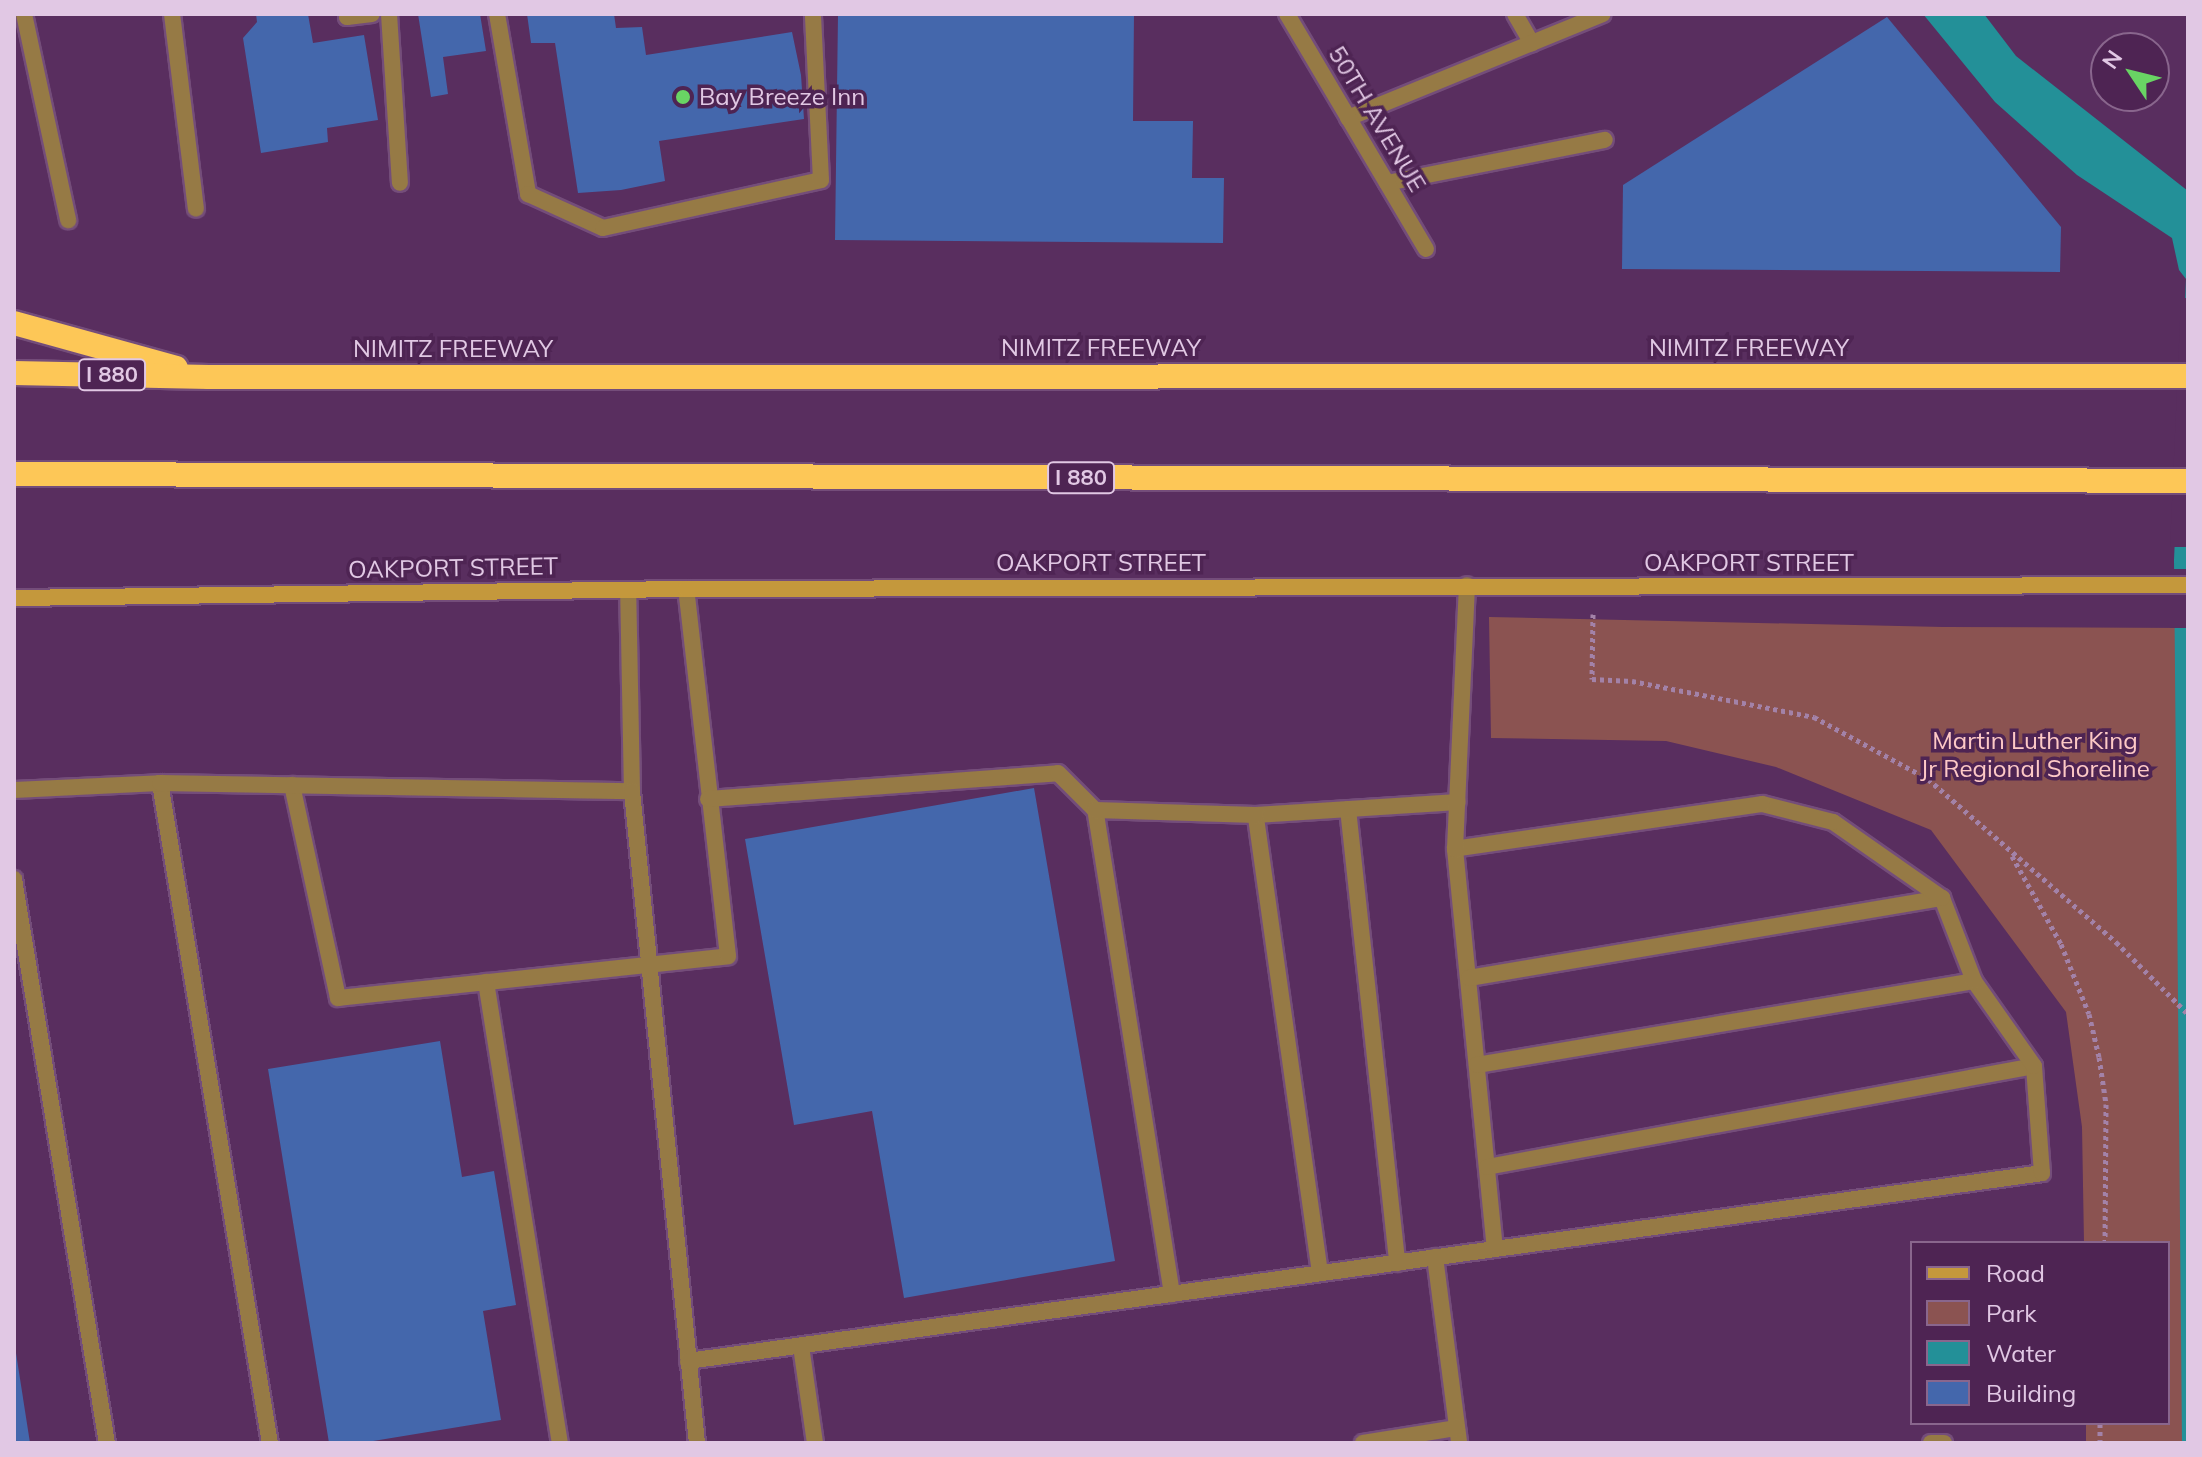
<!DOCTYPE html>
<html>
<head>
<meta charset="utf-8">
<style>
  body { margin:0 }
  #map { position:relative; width:2202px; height:1457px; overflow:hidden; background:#592e5f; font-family:Mulish,sans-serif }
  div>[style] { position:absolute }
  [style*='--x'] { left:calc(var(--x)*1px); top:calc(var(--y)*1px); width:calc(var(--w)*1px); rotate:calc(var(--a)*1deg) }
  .green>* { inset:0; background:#8b5351 }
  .water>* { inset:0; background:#239098 }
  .pier>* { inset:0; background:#592e5f; transform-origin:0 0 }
  .building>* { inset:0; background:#4467ac }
  .path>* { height:5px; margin-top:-2.5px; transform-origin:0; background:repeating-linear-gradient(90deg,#a382a8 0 4px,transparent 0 8px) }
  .roads { filter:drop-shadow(2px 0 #744d7a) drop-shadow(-2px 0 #744d7a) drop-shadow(0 2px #744d7a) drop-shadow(0 -2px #744d7a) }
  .service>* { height:16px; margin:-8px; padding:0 8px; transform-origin:8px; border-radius:8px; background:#967a45 }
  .minor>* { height:16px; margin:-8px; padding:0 8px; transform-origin:8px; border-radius:8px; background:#967a45 }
  .secondary>* { height:16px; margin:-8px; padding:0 8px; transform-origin:8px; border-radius:8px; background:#c4983c }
  .motorway>* { height:24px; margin:-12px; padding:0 12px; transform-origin:12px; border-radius:12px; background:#fdc757 }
  .dots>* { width:22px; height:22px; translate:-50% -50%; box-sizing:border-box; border:4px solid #4e2453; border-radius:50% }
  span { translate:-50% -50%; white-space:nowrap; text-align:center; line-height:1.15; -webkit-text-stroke:7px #4e2453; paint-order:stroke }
  .shield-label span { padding:2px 6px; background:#4e2453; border:2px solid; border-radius:6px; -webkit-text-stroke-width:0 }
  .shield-label { font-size:22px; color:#e1c8e4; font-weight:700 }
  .poi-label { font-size:24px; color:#e1c8e4 }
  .left { translate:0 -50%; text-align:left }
  .street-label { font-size:24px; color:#e1c8e4 }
  .park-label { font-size:24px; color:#fdc9c6 }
  .frame { position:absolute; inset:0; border:16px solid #e1c8e4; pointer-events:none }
  .legend { position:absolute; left:1910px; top:1241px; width:260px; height:184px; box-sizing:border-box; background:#4e2453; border:2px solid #89668d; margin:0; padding:10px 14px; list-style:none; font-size:24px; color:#e1c8e4 }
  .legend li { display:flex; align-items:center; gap:16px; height:40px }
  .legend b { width:40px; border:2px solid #89668d }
  .north { position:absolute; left:2090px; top:32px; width:80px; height:80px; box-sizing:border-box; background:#4e2453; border:2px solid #89668d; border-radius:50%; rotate:305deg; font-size:22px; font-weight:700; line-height:32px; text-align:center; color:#e1c8e4 }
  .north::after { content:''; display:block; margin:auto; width:28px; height:36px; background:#69d464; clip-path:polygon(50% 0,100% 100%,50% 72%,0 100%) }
</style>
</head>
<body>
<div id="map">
  <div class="green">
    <div style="clip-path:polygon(1489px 617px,1943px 627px,2188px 628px,2188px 1443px,2086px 1443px,2086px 1423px,2168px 1423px,2168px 1243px,2084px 1243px,2082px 1127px,2066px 1012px,1931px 830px,1776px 767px,1666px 741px,1491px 738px)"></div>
  </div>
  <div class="water">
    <div style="clip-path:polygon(1923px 14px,1984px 14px,2016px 56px,2188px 191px,2188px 1443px,2182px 1443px,2174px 560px,2186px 279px,2179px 270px,2172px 238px,2077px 175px,1995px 102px)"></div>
  </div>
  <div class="pier">
    <div style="clip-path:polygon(2181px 298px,2188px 298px,2188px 547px,2170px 547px)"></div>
    <div style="left:2170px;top:569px;width:18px;height:59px"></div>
  </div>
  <div class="building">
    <div style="clip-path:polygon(256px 14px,308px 14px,313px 43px,364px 35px,378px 120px,327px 128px,328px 142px,261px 153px,243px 38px,257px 22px)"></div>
    <div style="clip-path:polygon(418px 14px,480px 14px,486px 51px,443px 57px,448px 94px,431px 97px)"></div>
    <div style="clip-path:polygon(527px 14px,614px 14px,616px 28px,642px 27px,646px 55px,792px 32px,801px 75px,804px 119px,659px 141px,665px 181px,621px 190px,578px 193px,555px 43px,531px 43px)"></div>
    <div style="clip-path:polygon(838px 14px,1134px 14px,1133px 121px,1193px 121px,1192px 178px,1224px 178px,1223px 243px,835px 240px)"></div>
    <div style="clip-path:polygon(1887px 17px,2061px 227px,2060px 272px,1622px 269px,1623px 185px)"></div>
    <div style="clip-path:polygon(1034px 788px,1115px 1261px,904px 1298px,872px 1111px,794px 1125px,745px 839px)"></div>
    <div style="clip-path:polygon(440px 1041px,462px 1177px,494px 1171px,516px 1305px,483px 1311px,501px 1420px,361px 1443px,329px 1443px,268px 1069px)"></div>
    <div style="clip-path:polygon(14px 1353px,16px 1353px,30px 1443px,14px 1443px)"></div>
  </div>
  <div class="path">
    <div style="--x:1593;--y:614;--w:65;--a:90.9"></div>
    <div style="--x:1592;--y:679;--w:40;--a:2.9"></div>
    <div style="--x:1632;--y:681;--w:186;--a:11.2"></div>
    <div style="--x:1814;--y:717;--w:130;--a:28.5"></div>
    <div style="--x:1928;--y:779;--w:249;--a:40.9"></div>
    <div style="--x:2116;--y:942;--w:102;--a:45"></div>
    <div style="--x:2012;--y:856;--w:101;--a:60.9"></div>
    <div style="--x:2061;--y:944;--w:75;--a:68.2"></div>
    <div style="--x:2089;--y:1014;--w:44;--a:76.9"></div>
    <div style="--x:2099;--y:1057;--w:48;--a:81.5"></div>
    <div style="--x:2106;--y:1104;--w:139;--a:90.4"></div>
    <div style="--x:2100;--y:1443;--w:20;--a:-90"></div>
  </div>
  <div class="roads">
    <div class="service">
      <div style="--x:24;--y:14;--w:211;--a:77.9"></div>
      <div style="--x:172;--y:14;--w:196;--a:83"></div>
      <div style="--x:347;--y:14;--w:3;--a:90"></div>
      <div style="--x:347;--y:17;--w:25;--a:-7"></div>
      <div style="--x:389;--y:14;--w:169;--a:86.3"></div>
      <div style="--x:497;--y:14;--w:183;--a:80.2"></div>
      <div style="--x:528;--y:194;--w:82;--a:24.4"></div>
      <div style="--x:603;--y:228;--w:223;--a:-12.4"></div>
      <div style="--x:821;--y:180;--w:166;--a:-92.8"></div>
      <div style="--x:1515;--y:14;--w:34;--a:60"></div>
      <div style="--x:1348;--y:118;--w:275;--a:-22.2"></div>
      <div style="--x:1387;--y:183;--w:222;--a:-11.2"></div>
      <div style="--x:160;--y:783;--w:669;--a:80.54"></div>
      <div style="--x:292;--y:785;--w:218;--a:77.8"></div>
      <div style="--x:338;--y:998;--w:392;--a:-6.1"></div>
      <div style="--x:728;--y:956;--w:369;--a:-96.5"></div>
      <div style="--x:14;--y:790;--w:146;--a:-2.7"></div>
      <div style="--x:160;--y:783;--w:472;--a:1"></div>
      <div style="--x:632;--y:791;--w:201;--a:-91.1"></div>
      <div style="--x:632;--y:791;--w:655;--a:84.31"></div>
      <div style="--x:708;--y:799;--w:351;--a:-4.2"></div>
      <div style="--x:1058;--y:773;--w:52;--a:45"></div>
      <div style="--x:1348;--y:809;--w:457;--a:83.8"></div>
      <div style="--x:1455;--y:849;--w:402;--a:84.3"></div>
      <div style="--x:14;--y:879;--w:572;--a:80.64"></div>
      <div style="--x:1469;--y:978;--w:480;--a:-9.6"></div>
      <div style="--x:486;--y:982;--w:467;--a:80.9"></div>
      <div style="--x:1477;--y:1065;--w:504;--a:-9.59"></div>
      <div style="--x:1487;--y:1167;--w:556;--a:-10.46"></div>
      <div style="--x:1435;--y:1257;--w:188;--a:82.6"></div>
      <div style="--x:1320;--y:1273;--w:462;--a:-98"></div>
      <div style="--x:1256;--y:815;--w:202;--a:-3.7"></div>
      <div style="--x:1172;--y:1294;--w:490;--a:-99"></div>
      <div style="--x:1095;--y:810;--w:161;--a:1.8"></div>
      <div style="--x:801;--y:1346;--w:98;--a:81.8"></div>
      <div style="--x:688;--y:1361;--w:1367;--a:-7.9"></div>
      <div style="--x:2042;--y:1173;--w:107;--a:-94.3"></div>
      <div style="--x:2034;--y:1066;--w:104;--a:-125.2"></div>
      <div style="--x:1974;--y:981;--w:89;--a:-111.1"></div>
      <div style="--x:1942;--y:898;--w:133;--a:-145.1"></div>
      <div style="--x:1833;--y:822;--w:73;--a:-165.8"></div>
      <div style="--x:1762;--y:804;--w:310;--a:171.7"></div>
      <div style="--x:1455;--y:849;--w:264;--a:-87.4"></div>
      <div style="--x:1363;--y:1443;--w:95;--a:-9.1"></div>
      <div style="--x:1931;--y:1443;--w:13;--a:0"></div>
    </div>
    <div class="minor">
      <div style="--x:1287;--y:14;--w:273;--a:59.4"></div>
    </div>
    <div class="secondary">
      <div style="--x:14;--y:598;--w:672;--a:-0.77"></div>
      <div style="--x:686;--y:589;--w:1502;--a:-0.15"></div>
    </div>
    <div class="motorway">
      <div style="--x:14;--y:323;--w:168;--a:15.5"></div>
      <div style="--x:14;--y:373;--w:195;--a:1.2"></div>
      <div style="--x:209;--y:377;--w:1979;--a:-0.03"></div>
      <div style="--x:14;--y:474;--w:2174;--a:0.18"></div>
    </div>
  </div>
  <div class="dots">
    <div style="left:683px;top:97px;background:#69d464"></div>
  </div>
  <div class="shield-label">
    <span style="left:112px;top:375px">I 880</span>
    <span style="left:1081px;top:478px">I 880</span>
  </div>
  <div class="poi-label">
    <span class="left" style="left:699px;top:97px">Bay Breeze Inn</span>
  </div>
  <div class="street-label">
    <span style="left:1377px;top:119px;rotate:59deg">50TH AVENUE</span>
    <span style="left:1101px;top:348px">NIMITZ FREEWAY</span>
    <span style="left:1749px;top:348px">NIMITZ FREEWAY</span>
    <span style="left:453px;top:349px">NIMITZ FREEWAY</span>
    <span style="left:1101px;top:563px">OAKPORT STREET</span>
    <span style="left:1749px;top:563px">OAKPORT STREET</span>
    <span style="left:453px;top:568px;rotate:-1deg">OAKPORT STREET</span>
  </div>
  <div class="park-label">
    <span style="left:2035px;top:755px">Martin Luther King<br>Jr Regional Shoreline</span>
  </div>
  <div class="frame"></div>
  <ul class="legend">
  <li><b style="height:10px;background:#c4983c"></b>Road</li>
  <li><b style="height:22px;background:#8b5351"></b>Park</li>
  <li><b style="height:22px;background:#239098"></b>Water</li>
  <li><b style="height:22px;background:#4467ac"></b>Building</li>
  </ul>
  <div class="north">N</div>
</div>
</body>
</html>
